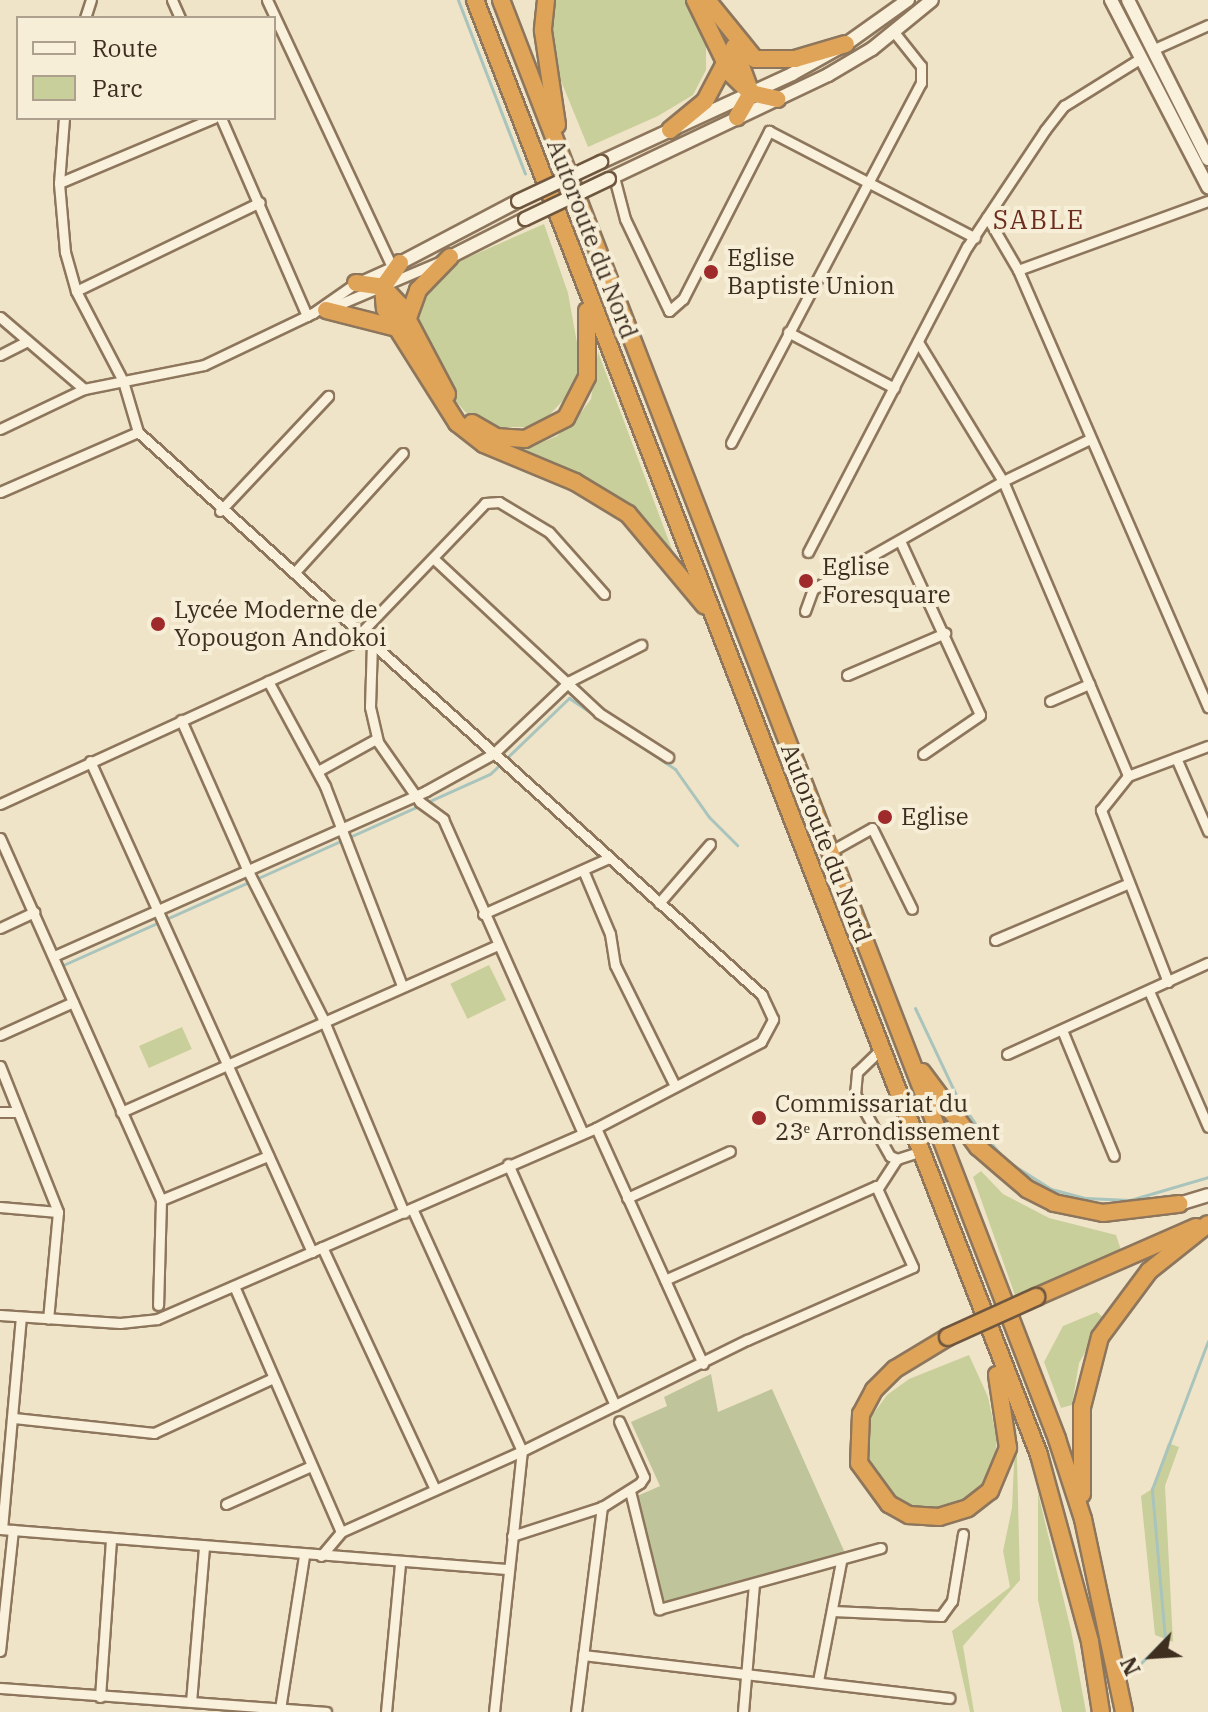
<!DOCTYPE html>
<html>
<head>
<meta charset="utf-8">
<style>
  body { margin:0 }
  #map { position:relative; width:1208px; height:1712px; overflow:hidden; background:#f0e4c8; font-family:"IBM Plex Serif",serif }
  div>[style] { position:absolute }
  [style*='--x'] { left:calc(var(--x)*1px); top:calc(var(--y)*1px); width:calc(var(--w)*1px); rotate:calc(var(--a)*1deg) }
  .green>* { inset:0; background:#c9cf9b; transform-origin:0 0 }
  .cemetery>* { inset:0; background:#bfc49a }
  .stream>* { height:3px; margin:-1.5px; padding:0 1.5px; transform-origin:1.5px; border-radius:1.5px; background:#a9c4bc }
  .roads { filter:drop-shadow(2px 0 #8d765c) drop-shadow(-2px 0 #8d765c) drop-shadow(0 2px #8d765c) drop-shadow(0 -2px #8d765c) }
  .street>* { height:9px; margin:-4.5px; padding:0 4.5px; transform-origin:4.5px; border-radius:4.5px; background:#faf1dc }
  .secondary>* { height:12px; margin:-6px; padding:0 6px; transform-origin:6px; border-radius:6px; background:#faf1dc }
  .highway>* { height:16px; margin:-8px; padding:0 8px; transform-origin:8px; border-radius:8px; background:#e0a458 }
  .bridges { filter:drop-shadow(2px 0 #6f573f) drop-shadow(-2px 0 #6f573f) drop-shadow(0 2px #6f573f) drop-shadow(0 -2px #6f573f) }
  .secondary-bridge>* { height:12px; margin:-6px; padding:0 6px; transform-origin:6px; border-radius:6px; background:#faf1dc }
  .highway-bridge>* { height:16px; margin:-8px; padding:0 8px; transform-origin:8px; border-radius:8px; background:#e0a458 }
  .dots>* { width:22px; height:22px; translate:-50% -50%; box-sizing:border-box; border:4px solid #f7eed8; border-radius:50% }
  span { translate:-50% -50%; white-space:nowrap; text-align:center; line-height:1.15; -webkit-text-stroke:8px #f7eed8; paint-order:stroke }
  .street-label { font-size:24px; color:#3d2e20 }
  .poi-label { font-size:24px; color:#3d2e20 }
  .left { translate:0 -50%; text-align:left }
  .neighbourhood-label { font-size:26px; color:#6b2e1e; letter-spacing:2px }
  .legend { position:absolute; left:16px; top:16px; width:260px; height:104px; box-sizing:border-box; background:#f7eed8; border:2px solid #ada18e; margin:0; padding:10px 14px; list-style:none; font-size:24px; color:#3d2e20 }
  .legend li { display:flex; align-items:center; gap:16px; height:40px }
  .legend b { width:40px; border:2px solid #ada18e }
  .north { position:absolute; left:1112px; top:1616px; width:80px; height:80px; -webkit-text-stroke:6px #f7eed8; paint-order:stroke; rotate:245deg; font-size:22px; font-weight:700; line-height:32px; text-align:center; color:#3d2e20 }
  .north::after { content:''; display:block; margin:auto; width:28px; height:36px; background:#3d2e20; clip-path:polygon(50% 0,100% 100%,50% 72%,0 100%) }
</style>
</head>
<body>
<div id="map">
  <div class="green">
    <div style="clip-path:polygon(550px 0,688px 0,706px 44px,706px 70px,693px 95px,658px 116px,588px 147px,552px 59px)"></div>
    <div style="clip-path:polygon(544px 224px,568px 293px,581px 365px,573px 390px,538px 427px,489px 427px,468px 415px,452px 397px,415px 314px,422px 293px,453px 264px)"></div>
    <div style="clip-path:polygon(598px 352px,673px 552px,632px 508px,592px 481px,521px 451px,557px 436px,576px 419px,591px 399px)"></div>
    <div style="left:489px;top:965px;width:39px;height:43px;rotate:64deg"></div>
    <div style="left:182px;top:1027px;width:24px;height:47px;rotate:66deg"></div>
    <div style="clip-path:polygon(981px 1171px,1003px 1194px,1049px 1218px,1116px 1235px,1121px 1250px,1016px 1298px,973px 1177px)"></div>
    <div style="clip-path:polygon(1097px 1312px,1104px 1318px,1079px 1363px,1072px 1405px,1061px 1408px,1044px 1362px,1063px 1326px)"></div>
    <div style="clip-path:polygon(969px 1355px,988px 1397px,997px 1440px,993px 1470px,978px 1492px,954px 1507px,929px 1511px,902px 1503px,882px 1490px,871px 1471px,866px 1443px,871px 1417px,887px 1395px,909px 1379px)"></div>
    <div style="clip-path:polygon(1016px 1419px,1020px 1580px,963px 1646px,974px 1712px,970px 1712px,952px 1631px,1010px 1587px,1003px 1551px,1012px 1508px)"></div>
    <div style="clip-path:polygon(1168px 1443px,1179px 1447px,1165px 1486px,1173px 1642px,1155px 1635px,1141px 1496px,1152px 1489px)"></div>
    <div style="clip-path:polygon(1038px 1493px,1071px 1630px,1086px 1712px,1062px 1712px,1038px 1600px)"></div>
  </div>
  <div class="cemetery">
    <div style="clip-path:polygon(711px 1374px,718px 1412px,772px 1389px,845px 1553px,660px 1607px,635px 1497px,660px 1486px,631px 1422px,667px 1406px,664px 1397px)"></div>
  </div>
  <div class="stream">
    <div style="--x:458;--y:0;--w:186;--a:68.9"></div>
    <div style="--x:256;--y:879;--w:256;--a:-24.2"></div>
    <div style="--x:490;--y:774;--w:110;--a:-43.9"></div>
    <div style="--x:569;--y:698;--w:128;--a:33.8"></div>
    <div style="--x:675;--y:769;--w:59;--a:54.7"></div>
    <div style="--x:709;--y:817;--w:40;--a:45"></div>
    <div style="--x:52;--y:970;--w:216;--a:-24.1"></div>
    <div style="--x:915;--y:1008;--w:101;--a:64.7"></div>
    <div style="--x:958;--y:1099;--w:38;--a:55"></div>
    <div style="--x:980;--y:1130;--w:39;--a:50"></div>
    <div style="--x:1005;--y:1160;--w:54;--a:32.2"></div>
    <div style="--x:1051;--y:1189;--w:35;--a:15"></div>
    <div style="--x:1085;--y:1198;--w:45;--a:2.5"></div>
    <div style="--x:1130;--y:1200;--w:81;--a:-16.4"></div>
    <div style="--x:1136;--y:1668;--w:41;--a:-45"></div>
    <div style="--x:1165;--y:1639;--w:151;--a:-95"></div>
    <div style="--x:1152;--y:1489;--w:158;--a:-69.3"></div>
  </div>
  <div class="roads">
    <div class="street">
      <div style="--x:172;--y:0;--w:20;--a:66"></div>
      <div style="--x:267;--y:0;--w:295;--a:64.9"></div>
      <div style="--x:85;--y:18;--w:19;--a:-72"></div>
      <div style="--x:1152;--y:50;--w:61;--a:-24.1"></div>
      <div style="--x:221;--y:118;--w:216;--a:66.5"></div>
      <div style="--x:614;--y:177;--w:43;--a:75.3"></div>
      <div style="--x:625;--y:219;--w:102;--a:64.4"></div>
      <div style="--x:669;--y:311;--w:18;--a:-41"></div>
      <div style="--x:683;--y:299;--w:189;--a:-62.9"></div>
      <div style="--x:769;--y:131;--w:232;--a:27.4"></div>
      <div style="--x:59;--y:183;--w:168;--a:-22.8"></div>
      <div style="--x:987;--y:217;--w:61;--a:59.7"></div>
      <div style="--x:1018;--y:270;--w:477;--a:66.5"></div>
      <div style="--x:1018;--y:270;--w:202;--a:-20"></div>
      <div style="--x:76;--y:291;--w:204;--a:-25.8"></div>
      <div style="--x:328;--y:309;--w:121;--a:-22.9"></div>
      <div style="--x:0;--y:317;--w:111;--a:40.6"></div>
      <div style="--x:788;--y:332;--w:120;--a:27.8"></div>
      <div style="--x:918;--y:342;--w:163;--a:58.6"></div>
      <div style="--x:1003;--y:481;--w:320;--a:67"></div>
      <div style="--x:0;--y:355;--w:30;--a:-27"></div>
      <div style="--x:0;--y:429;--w:93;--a:-25.5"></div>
      <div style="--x:84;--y:389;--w:122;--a:-11.3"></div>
      <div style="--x:204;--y:365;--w:121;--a:-25.5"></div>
      <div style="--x:313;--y:313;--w:52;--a:-34.9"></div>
      <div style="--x:356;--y:283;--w:42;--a:-24.1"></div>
      <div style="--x:731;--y:443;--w:407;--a:-62.2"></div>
      <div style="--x:921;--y:83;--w:17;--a:-90"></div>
      <div style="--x:921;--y:66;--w:43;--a:-128.5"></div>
      <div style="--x:0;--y:492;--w:150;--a:-23.5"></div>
      <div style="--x:220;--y:511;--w:158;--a:-46.8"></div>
      <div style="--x:901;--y:543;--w:189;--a:65.3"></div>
      <div style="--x:980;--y:715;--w:69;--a:145.6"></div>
      <div style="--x:808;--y:552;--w:344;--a:-62.5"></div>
      <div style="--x:967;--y:247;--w:141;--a:-56.3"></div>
      <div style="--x:1045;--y:130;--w:31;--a:-52"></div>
      <div style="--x:1064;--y:106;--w:91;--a:-31.9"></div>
      <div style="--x:433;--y:558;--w:227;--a:43"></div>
      <div style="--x:599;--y:713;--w:82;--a:32.5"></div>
      <div style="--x:294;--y:573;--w:162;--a:-47.8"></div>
      <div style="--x:805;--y:611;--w:23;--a:-70"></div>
      <div style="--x:813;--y:589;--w:219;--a:-29.6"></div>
      <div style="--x:1003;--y:481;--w:94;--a:-25.8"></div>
      <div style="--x:372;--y:643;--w:64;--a:91.8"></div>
      <div style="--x:370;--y:707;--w:36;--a:77"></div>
      <div style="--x:378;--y:742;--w:73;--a:55"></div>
      <div style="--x:420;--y:802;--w:29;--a:36"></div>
      <div style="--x:443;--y:819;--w:344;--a:66"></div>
      <div style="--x:847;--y:675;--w:107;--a:-23.2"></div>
      <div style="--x:268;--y:681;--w:119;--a:61.5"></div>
      <div style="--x:325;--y:786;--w:214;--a:68.9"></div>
      <div style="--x:1050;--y:701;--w:43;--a:-23.6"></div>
      <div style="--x:181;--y:720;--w:165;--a:66.1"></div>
      <div style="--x:248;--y:871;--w:166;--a:63.1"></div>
      <div style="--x:323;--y:1019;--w:210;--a:67.3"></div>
      <div style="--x:1176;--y:758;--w:80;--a:66.3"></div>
      <div style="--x:90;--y:761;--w:539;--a:65.67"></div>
      <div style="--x:318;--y:771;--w:66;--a:-28.9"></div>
      <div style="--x:0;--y:804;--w:385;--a:-24.6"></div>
      <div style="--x:350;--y:644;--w:195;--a:-46.2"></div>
      <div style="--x:485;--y:503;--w:14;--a:-4"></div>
      <div style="--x:499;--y:502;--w:58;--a:31"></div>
      <div style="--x:549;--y:532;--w:83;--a:48.4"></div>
      <div style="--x:0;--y:838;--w:396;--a:66"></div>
      <div style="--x:161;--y:1200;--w:105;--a:91.6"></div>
      <div style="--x:831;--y:851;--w:47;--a:-29.3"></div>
      <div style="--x:872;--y:828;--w:90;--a:63.7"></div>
      <div style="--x:583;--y:870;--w:69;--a:67.1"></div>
      <div style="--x:610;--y:934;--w:31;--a:81"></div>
      <div style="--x:615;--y:965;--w:135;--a:63.6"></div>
      <div style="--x:659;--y:903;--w:78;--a:-49.2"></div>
      <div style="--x:483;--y:914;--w:138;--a:-24"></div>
      <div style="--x:0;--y:928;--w:38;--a:-25"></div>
      <div style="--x:995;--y:940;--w:143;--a:-23"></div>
      <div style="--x:54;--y:956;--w:407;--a:-23.9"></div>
      <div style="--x:426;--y:791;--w:77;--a:-28.9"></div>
      <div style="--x:493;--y:754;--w:106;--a:-43.5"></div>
      <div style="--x:570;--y:681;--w:80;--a:-26.9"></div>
      <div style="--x:1168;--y:982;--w:185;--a:-111.3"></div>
      <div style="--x:1101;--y:810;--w:43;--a:-51.5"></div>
      <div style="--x:1128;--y:776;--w:85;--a:-20.6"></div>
      <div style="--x:1149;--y:991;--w:148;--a:66.5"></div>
      <div style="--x:1062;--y:1030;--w:136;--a:67.6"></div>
      <div style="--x:0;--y:1035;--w:80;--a:-24.3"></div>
      <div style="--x:880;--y:1050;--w:32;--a:136"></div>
      <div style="--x:857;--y:1072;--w:22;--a:95"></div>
      <div style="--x:855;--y:1094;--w:71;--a:60.6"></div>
      <div style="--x:890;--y:1156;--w:8;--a:23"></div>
      <div style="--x:897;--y:1159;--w:22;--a:-18"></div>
      <div style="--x:1007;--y:1054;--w:221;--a:-24.4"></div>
      <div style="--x:0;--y:1066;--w:157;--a:68.3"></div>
      <div style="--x:58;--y:1212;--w:107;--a:95.3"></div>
      <div style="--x:0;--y:1112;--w:16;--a:0"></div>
      <div style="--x:121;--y:1112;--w:411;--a:-23.9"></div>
      <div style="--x:596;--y:1128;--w:259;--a:65.6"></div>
      <div style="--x:508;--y:1164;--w:264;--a:66.1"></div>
      <div style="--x:878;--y:1188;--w:35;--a:-57"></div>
      <div style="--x:627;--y:1198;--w:113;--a:-24.5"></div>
      <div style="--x:161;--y:1200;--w:116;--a:-22.4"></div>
      <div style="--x:0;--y:1207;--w:58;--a:4.9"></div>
      <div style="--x:322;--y:1247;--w:265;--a:65"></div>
      <div style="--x:234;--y:1286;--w:268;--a:66.5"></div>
      <div style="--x:0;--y:1315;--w:120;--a:3.8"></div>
      <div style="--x:120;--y:1323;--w:37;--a:-6"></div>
      <div style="--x:157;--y:1319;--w:479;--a:-23.5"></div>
      <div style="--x:596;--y:1128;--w:186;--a:-27.5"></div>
      <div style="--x:761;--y:1042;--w:26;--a:-62"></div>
      <div style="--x:773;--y:1019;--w:26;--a:-115"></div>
      <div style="--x:762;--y:995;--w:840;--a:-137.94"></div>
      <div style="--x:138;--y:432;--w:53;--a:-106.4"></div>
      <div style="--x:123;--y:381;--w:102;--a:-117.6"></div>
      <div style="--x:76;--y:291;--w:41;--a:-105.8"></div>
      <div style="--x:65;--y:252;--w:69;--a:-95"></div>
      <div style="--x:59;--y:183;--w:65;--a:-85.6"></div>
      <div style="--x:14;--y:1418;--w:141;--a:6.1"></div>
      <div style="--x:154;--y:1433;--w:131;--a:-24.8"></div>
      <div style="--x:630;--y:1491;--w:122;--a:76.2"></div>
      <div style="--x:659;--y:1609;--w:230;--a:-15.4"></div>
      <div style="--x:226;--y:1504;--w:93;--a:-24.1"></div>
      <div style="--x:0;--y:1529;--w:508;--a:4.52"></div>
      <div style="--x:2;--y:1529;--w:213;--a:-84.9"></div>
      <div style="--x:512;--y:1536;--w:95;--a:-17.9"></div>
      <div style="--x:602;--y:1507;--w:45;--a:-32.3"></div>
      <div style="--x:640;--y:1483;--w:7;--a:-56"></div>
      <div style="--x:644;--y:1477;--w:61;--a:-114.1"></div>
      <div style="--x:321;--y:1556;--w:31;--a:-50"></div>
      <div style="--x:341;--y:1532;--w:198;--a:-24.1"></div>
      <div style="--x:522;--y:1451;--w:266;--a:-114.4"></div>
      <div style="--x:833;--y:1611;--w:108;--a:2.7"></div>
      <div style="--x:941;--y:1616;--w:19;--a:-54"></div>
      <div style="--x:952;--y:1601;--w:68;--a:-80.7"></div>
      <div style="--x:0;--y:1651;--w:122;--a:-83.9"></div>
      <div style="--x:583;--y:1655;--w:369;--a:6.7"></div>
      <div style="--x:818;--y:1681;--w:122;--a:-79.1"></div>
      <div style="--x:0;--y:1688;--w:327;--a:4.2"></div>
      <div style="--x:100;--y:1697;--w:159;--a:-86"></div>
      <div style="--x:191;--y:1702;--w:157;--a:-85.2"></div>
      <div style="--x:280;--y:1709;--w:156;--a:-81.1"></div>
      <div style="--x:386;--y:1712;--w:150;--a:-84.6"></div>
      <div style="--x:494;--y:1712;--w:262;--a:-83.9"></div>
      <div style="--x:522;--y:1451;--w:251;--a:-26.3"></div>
      <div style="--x:747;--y:1340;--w:181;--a:-23.7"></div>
      <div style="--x:913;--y:1267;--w:89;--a:-114.6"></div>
      <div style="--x:876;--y:1186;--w:231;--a:156"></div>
      <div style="--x:576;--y:1712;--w:207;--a:-82.8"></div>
      <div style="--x:743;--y:1712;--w:128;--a:-85.1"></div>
    </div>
    <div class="secondary">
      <div style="--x:1111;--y:0;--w:211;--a:62.6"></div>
      <div style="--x:1128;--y:0;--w:178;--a:63.3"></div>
      <div style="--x:601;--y:162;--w:210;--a:-24.7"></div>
      <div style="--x:792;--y:74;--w:62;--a:-29.1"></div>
      <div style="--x:846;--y:44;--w:76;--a:-35.4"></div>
      <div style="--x:609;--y:179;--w:242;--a:-25.4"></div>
      <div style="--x:828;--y:75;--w:51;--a:-30.6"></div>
      <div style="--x:872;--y:49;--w:77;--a:-39.2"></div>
      <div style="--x:450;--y:257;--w:84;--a:-26.9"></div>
      <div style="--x:400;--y:263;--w:133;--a:-27.7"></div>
      <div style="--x:1179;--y:1204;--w:30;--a:-17"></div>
    </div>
    <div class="highway">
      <div style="--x:475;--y:0;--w:1560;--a:68.81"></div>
      <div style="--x:1039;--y:1455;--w:194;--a:74.7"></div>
      <div style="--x:1090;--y:1642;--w:71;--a:81.1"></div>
      <div style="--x:501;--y:0;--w:1543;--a:68.87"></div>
      <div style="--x:1057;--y:1439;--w:84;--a:72"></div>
      <div style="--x:1083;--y:1519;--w:197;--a:78"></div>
      <div style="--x:546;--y:0;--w:31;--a:96"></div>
      <div style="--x:543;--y:31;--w:95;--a:81.5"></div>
      <div style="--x:695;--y:0;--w:82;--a:64.1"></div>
      <div style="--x:731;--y:74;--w:28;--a:44"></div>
      <div style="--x:751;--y:93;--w:27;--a:13"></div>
      <div style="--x:707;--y:0;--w:76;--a:50.9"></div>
      <div style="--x:755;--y:59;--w:40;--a:0"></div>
      <div style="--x:795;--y:59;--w:53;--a:-16.4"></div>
      <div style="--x:734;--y:47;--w:49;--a:69.7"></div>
      <div style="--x:751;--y:93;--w:28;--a:120"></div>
      <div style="--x:670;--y:130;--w:45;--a:-39.6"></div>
      <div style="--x:705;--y:101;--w:41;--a:-62.2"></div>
      <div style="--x:400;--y:263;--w:29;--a:125"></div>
      <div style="--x:383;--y:287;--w:22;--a:85"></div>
      <div style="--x:385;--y:309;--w:135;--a:57.7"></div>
      <div style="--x:457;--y:423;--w:34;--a:38"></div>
      <div style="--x:484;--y:444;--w:99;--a:22.7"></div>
      <div style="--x:575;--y:482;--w:62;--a:31.1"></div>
      <div style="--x:628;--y:514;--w:119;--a:50.1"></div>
      <div style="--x:356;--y:283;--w:27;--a:8"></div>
      <div style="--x:383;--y:287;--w:25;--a:47"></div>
      <div style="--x:400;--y:305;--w:101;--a:62.2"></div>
      <div style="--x:326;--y:310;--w:69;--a:14.2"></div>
      <div style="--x:408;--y:318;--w:30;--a:-70"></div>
      <div style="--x:418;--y:290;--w:46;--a:-45.9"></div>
      <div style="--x:472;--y:423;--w:28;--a:30"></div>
      <div style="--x:496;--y:437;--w:29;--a:4"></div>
      <div style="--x:525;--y:439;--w:46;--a:-27.1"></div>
      <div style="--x:566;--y:418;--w:46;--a:-62.9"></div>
      <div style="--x:587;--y:377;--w:66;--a:-90"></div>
      <div style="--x:922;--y:1072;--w:94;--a:53.3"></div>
      <div style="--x:978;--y:1147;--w:65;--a:40.6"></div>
      <div style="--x:1027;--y:1189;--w:30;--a:27"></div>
      <div style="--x:1054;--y:1203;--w:50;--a:11.5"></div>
      <div style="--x:1103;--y:1213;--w:77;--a:-6.8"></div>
      <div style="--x:1036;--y:1297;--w:175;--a:-23.6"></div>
      <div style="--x:948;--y:1337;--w:62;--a:148.9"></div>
      <div style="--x:895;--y:1369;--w:30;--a:135"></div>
      <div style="--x:874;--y:1390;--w:27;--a:118"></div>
      <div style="--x:861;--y:1414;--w:49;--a:92.3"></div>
      <div style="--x:859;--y:1463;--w:51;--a:53.8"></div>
      <div style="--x:889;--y:1504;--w:23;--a:29"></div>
      <div style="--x:909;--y:1515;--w:30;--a:4"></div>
      <div style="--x:939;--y:1517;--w:30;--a:-17"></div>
      <div style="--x:968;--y:1508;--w:28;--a:-38"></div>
      <div style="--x:990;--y:1491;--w:47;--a:-67.3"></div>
      <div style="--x:1008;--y:1448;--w:74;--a:-98.6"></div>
      <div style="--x:1082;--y:1494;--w:87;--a:-90"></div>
      <div style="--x:1082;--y:1407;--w:72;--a:-75.6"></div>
      <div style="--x:1100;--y:1337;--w:82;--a:-53.4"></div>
      <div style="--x:1149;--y:1271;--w:75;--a:-38.5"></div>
    </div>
  </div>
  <div class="bridges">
    <div class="secondary-bridge">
      <div style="--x:518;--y:201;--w:92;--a:-25.2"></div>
      <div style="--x:525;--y:219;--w:93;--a:-25.5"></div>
    </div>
    <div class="highway-bridge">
      <div style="--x:948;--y:1337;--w:97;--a:-24.4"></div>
    </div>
  </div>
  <div class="dots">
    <div style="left:711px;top:272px;background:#9e2a2b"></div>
    <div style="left:806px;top:581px;background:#9e2a2b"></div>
    <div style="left:158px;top:624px;background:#9e2a2b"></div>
    <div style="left:885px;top:817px;background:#9e2a2b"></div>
    <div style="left:759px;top:1118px;background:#9e2a2b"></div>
  </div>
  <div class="street-label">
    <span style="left:592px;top:239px;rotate:69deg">Autoroute du Nord</span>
    <span style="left:826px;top:843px;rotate:69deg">Autoroute du Nord</span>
  </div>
  <div class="poi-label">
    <span class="left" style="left:727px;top:272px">Eglise<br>Baptiste Union</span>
    <span class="left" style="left:822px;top:581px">Eglise<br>Foresquare</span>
    <span class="left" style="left:174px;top:624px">Lycée Moderne de<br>Yopougon Andokoi</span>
    <span class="left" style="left:901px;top:817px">Eglise</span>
    <span class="left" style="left:775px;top:1118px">Commissariat du<br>23ᵉ Arrondissement</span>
  </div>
  <div class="neighbourhood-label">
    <span style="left:1039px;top:220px">SABLE</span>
  </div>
  <ul class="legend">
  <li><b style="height:10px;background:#faf1dc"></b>Route</li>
  <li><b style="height:22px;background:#c9cf9b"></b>Parc</li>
  </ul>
  <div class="north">N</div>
</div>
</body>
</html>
